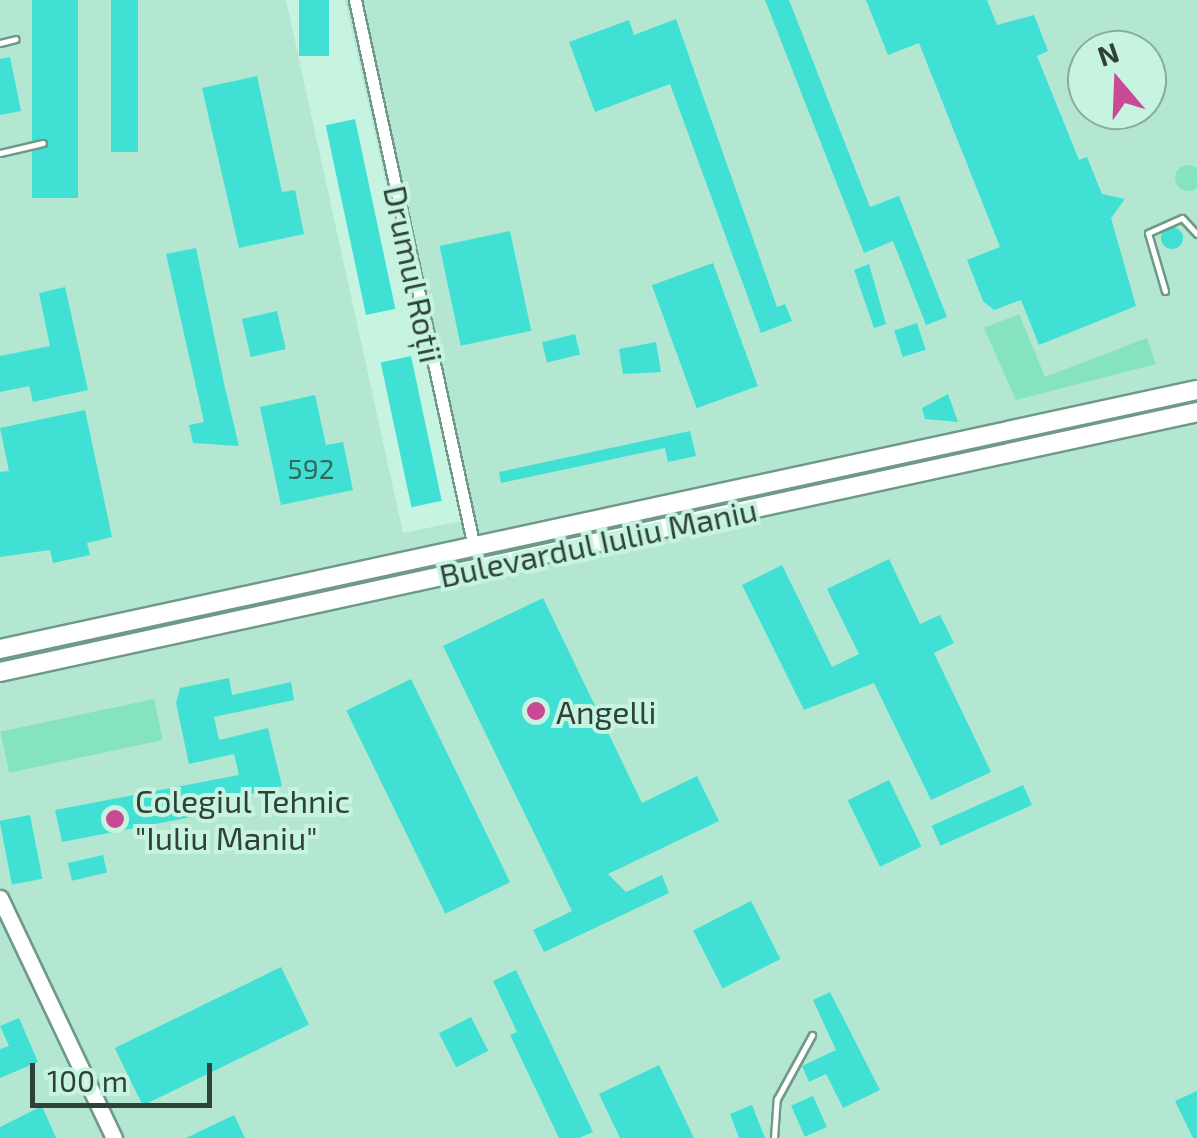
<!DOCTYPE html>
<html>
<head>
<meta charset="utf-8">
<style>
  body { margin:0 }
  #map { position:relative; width:1197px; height:1138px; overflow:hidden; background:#c7f4e1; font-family:"Exo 2",sans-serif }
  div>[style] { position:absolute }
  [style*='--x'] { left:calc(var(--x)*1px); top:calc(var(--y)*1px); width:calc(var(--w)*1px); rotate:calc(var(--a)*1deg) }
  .built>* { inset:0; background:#b3e7d2 }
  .green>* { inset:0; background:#85e3be; transform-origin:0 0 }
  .round { border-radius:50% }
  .building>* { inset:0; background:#40e1d4; transform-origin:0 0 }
  .roads { filter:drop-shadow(2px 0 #6f9988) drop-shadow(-2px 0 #6f9988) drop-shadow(0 2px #6f9988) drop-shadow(0 -2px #6f9988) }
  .lane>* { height:5px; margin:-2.5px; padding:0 2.5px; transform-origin:2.5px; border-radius:2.5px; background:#fff }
  .street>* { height:11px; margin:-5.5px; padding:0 5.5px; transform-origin:5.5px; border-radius:5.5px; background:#fff }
  .secondary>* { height:15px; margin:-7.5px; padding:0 7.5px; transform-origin:7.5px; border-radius:7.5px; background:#fff }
  .primary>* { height:18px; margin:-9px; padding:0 9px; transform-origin:9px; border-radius:9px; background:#fff }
  .dots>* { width:28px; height:28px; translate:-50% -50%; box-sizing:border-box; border:5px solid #c7f4e1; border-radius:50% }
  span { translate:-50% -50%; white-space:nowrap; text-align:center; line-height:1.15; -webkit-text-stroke:8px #c7f4e1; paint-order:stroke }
  .number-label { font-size:28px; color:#336960 }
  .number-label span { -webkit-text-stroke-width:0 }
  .street-label { font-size:32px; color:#2f4139 }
  .poi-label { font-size:32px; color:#2f4139 }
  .left { translate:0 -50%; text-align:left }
  .north { position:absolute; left:1067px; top:30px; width:100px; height:100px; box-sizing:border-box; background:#c7f4e1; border:2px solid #8aac9e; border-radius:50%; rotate:341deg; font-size:28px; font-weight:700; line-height:40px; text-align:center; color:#2f4139 }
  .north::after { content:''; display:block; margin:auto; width:35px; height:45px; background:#c84994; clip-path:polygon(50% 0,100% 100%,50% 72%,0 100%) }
  .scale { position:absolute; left:30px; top:1063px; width:182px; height:45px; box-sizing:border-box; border:5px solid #2f4139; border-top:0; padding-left:12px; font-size:30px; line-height:35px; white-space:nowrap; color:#2f4139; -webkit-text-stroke:8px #c7f4e1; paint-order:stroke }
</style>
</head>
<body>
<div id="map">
  <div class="built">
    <div style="clip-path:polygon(evenodd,0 0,286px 0,403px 533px,461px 521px,345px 0,1197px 0,1197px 1138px,0 1138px,0 0,1087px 50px,1147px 50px,1147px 110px,1087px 110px,1087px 50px)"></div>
  </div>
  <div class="green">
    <div class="round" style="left:1175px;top:165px;width:26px;height:26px"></div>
    <div style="clip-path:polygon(1019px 314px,1045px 377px,1147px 338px,1156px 364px,1016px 400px,984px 328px)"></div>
    <div style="left:154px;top:699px;width:42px;height:157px;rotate:78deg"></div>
  </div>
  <div class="building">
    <div style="left:32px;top:0;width:46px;height:198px"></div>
    <div style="left:111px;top:0;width:27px;height:152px"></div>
    <div style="left:299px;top:0;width:30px;height:56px"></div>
    <div style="clip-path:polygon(765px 0,789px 0,870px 207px,899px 196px,947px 317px,926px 325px,893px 241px,864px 253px)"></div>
    <div style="clip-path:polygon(866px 0,987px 0,997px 25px,1034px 15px,1048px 51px,1037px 56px,1079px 160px,1087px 157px,1102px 194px,1125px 199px,1111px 218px,1136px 306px,1039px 345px,1021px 300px,994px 310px,983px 301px,967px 260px,1000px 247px,919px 43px,888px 55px)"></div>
    <div style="clip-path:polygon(676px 19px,777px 307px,785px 304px,792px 321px,761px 333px,670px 84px,595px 112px,569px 42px,629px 20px,634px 35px)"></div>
    <div style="clip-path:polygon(10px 57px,21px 111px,0 115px,0 59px)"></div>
    <div style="clip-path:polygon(257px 76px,282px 192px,295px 190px,304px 234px,239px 248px,202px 88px)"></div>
    <div style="left:355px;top:119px;width:194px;height:30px;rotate:78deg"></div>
    <div class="round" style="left:1161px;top:227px;width:22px;height:22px"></div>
    <div style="left:510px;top:231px;width:102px;height:72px;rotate:78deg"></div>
    <div style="clip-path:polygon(196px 248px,225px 388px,239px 446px,193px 443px,189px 425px,204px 422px,166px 254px)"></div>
    <div style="left:713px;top:263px;width:131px;height:65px;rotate:70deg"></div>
    <div style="clip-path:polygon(869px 264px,886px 324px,874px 328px,854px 270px)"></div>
    <div style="clip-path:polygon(65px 287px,88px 390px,33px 402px,29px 386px,0 392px,0 356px,50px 346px,39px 293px)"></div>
    <div style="left:277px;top:311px;width:39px;height:36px;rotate:77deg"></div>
    <div style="left:917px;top:323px;width:28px;height:24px;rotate:72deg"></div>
    <div style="left:575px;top:334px;width:21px;height:34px;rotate:76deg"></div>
    <div style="clip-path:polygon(656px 342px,661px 372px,623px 374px,619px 349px)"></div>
    <div style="left:411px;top:356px;width:148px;height:31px;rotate:78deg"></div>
    <div style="clip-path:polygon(948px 394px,958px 422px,925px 419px,922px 408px)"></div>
    <div style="clip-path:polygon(315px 395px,326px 445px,343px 442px,353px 490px,281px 505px,260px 407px)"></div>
    <div style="clip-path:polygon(85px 410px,112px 537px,87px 543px,90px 555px,53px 563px,50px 550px,0 557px,0 472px,9px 471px,0 428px)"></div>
    <div style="clip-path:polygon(690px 431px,696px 456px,668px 462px,665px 448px,501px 483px,499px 472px)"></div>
    <div style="clip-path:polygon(889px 559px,920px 624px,940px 615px,954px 643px,934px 653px,991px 772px,931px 800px,874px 683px,804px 710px,742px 585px,782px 565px,832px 667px,859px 654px,827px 589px)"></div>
    <div style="clip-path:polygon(543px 598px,642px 803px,697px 776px,719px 821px,608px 874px,626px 892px,662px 875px,669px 893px,544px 952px,533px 930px,572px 911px,443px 646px)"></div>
    <div style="clip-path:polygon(229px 678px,232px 695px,291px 682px,294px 700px,214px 717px,219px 740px,268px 728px,282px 786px,231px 799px,233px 809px,62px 842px,55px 810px,239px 775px,234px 754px,189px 764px,176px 703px,180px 688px)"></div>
    <div style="left:411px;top:679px;width:226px;height:72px;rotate:64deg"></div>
    <div style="left:889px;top:780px;width:74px;height:46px;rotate:64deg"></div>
    <div style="left:1023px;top:785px;width:22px;height:100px;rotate:66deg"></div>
    <div style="left:30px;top:815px;width:65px;height:31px;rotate:79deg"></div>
    <div style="left:103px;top:855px;width:18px;height:36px;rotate:77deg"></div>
    <div style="left:751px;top:901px;width:65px;height:65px;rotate:63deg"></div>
    <div style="left:281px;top:967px;width:64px;height:185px;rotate:64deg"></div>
    <div style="clip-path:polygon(516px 970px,593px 1132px,579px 1138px,559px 1138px,510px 1035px,517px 1032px,493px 981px)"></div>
    <div style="clip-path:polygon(830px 992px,880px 1090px,843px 1108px,826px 1074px,809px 1082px,802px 1066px,836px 1050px,813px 1000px)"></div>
    <div style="left:471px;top:1017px;width:38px;height:36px;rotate:63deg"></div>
    <div style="clip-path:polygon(19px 1018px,38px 1062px,0 1078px,0 1049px,9px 1046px,0 1026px)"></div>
    <div style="clip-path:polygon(659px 1065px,694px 1138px,620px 1138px,599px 1094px)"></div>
    <div style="clip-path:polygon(1197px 1091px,1197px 1138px,1193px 1138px,1175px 1101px)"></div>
    <div style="left:813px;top:1096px;width:34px;height:24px;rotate:66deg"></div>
    <div style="clip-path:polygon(752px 1105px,765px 1138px,739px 1138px,730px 1114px)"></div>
    <div style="clip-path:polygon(42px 1106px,56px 1138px,0 1138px,0 1127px)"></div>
    <div style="clip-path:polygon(234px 1115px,245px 1138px,186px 1138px)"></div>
  </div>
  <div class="roads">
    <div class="lane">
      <div style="--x:0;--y:43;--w:16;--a:-14"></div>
      <div style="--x:0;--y:153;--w:44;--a:-13.1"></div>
      <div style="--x:1165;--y:291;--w:60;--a:-106.3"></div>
      <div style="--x:1148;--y:233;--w:37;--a:-24"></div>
      <div style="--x:1182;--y:218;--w:22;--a:47"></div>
      <div style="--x:774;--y:1138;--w:39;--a:-86"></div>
      <div style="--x:777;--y:1099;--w:73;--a:-61.3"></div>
    </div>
    <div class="street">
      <div style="--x:355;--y:0;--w:560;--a:77.73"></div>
    </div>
    <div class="secondary">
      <div style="--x:0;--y:898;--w:266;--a:64.6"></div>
    </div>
    <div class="primary">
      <div style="--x:0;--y:649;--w:1225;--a:-12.21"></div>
      <div style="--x:0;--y:672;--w:1225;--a:-12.25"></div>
    </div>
  </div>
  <div class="dots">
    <div style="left:536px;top:711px;background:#c84994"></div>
    <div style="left:115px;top:819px;background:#c84994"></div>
  </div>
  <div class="number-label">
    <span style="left:311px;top:468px">592</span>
  </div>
  <div class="street-label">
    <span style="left:414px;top:274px;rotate:78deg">Drumul Roții</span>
    <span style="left:598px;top:542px;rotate:-12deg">Bulevardul Iuliu Maniu</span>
  </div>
  <div class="poi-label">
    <span class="left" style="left:556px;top:711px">Angelli</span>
    <span class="left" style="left:135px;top:819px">Colegiul Tehnic<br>"Iuliu Maniu"</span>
  </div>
  <div class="north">N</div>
  <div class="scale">100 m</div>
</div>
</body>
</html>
